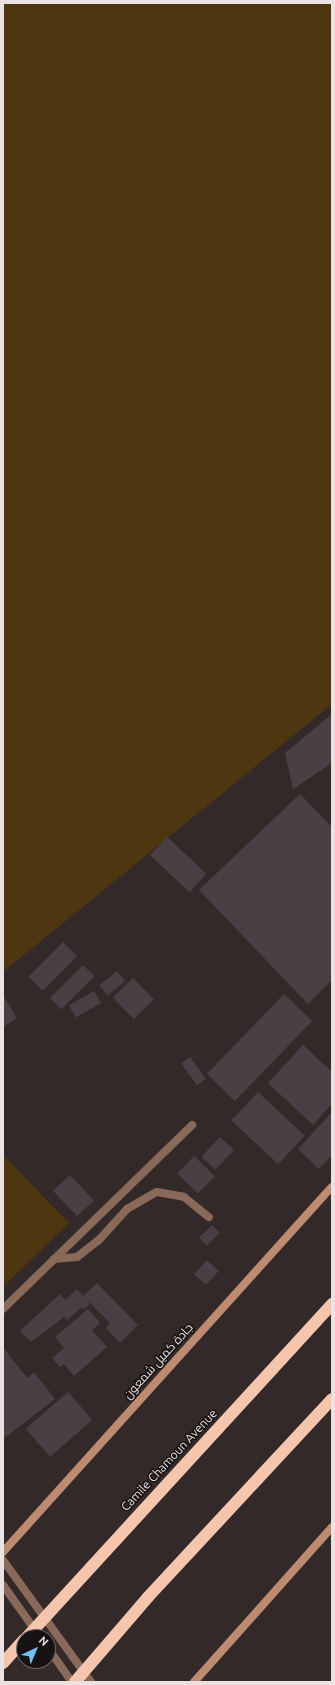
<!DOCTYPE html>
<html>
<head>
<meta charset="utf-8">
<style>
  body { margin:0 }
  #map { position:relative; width:335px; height:1685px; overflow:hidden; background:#342929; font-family:Ubuntu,Cairo,sans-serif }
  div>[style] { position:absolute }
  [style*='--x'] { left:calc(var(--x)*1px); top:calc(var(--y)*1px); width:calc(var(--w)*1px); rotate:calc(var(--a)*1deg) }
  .green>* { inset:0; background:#4e3610 }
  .building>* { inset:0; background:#4a3f44; transform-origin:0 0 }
  .service>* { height:8px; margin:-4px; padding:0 4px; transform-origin:4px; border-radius:4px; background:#89695a }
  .tertiary>* { height:8px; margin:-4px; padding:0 4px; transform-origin:4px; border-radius:4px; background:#89695a }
  .secondary>* { height:8px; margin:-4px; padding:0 4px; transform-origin:4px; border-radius:4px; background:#bd8b72 }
  .motorway>* { height:12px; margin:-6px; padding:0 6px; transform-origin:6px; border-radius:6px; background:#f5c5ae }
  span { translate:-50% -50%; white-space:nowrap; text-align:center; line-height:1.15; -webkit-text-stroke:3px #181313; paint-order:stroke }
  .street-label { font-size:12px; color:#eae3e2 }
  .frame { position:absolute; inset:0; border:4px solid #eae3e2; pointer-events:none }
  .north { position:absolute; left:16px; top:1629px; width:40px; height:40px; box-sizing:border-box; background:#181313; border:1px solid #6c6666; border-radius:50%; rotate:44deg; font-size:11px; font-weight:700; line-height:16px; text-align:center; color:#eae3e2 }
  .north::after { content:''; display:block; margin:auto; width:14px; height:18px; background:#6ec2f3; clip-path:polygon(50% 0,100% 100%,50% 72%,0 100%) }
</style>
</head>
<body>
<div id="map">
  <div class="green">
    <div style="clip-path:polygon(3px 3px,332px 3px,332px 704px,3px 972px)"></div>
    <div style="clip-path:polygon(3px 1155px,69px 1223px,5px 1285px,3px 1283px)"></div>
  </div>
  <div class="building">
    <div style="clip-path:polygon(332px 714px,332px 763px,293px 789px,285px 753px)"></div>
    <div style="clip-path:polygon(300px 794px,332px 827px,332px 980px,308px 1004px,199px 890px)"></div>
    <div style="left:167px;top:837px;width:54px;height:25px;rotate:43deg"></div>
    <div style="left:63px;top:942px;width:20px;height:49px;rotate:45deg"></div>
    <div style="left:83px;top:965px;width:16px;height:47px;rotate:45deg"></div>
    <div style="left:117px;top:971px;width:13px;height:23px;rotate:51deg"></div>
    <div style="left:133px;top:978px;width:30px;height:28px;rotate:46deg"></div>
    <div style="left:94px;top:991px;width:14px;height:29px;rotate:60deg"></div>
    <div style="left:284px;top:994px;width:39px;height:111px;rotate:44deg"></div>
    <div style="clip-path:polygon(3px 995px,17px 1018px,3px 1027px)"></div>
    <div style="clip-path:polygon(303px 1045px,332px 1072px,332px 1104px,313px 1125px,268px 1083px)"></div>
    <div style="left:190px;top:1057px;width:27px;height:11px;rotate:54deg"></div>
    <div style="left:258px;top:1092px;width:64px;height:39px;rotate:43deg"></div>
    <div style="clip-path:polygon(332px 1112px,332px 1155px,319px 1169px,298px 1149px)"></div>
    <div style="left:220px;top:1137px;width:19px;height:27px;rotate:43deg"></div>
    <div style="left:194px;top:1156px;width:29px;height:24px;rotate:44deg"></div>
    <div style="left:70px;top:1175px;width:35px;height:23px;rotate:47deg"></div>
    <div style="left:212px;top:1225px;width:11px;height:18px;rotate:45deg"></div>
    <div style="left:207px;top:1260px;width:16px;height:19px;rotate:43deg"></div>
    <div style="clip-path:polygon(97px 1283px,138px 1325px,120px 1343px,106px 1328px,110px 1323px,83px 1296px)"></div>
    <div style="clip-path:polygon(77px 1289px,90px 1304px,84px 1309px,82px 1307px,67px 1320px,64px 1317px,31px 1342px,20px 1331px,60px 1294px,65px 1300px)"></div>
    <div style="clip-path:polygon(88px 1309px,100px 1323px,92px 1330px,107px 1347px,74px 1376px,64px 1364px,60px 1367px,52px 1358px,64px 1348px,55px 1337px)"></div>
    <div style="clip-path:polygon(3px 1347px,27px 1378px,34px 1372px,55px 1399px,3px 1439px)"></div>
    <div style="left:68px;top:1392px;width:37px;height:56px;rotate:49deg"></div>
  </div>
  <div class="service">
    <div style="--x:54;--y:1259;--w:23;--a:-5"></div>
    <div style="--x:77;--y:1257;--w:28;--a:-38"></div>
    <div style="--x:99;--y:1240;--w:42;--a:-47.9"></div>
    <div style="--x:127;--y:1209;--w:34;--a:-30"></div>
    <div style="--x:157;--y:1192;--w:27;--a:10"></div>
    <div style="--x:184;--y:1197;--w:32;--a:39"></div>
    <div style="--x:3;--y:1309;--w:264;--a:-44.2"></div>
  </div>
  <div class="tertiary">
    <div style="--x:3;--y:1560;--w:150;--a:54.2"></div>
    <div style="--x:3;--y:1585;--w:64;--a:54.6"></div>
    <div style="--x:48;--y:1648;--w:42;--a:54.8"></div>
  </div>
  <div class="secondary">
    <div style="--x:3;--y:1552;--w:491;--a:-48"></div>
    <div style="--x:194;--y:1682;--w:208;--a:-48.3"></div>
  </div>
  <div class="motorway">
    <div style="--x:27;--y:1637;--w:452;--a:-47.5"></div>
    <div style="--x:3;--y:1663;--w:31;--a:-48"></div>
    <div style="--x:75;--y:1682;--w:112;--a:-49.3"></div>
    <div style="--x:148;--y:1597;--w:270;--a:-47.1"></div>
  </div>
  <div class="street-label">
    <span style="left:158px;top:1361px;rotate:-48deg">جادة كميل شمعون</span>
    <span style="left:169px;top:1460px;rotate:-47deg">Camile Chamoun Avenue</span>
  </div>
  <div class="frame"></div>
  <div class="north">N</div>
</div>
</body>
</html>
